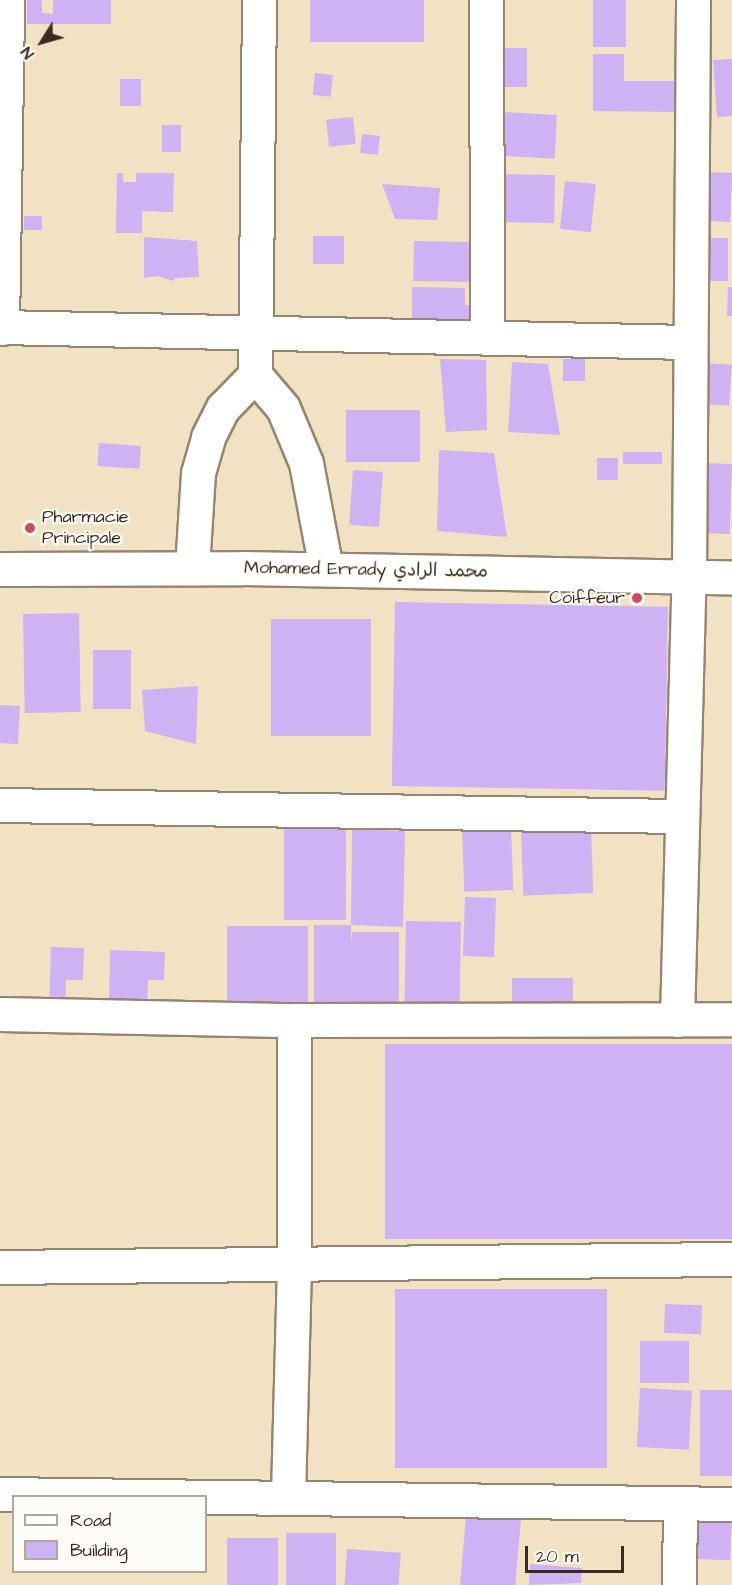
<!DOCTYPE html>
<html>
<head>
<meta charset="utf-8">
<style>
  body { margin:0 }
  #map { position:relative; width:732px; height:1585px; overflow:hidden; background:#f1e2c4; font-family:"Architects Daughter","Playpen Sans Arabic",sans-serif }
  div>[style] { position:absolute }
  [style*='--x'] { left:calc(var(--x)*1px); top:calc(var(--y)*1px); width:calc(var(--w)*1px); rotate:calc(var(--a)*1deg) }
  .building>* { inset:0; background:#cfb2f4; transform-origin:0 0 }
  .roads { filter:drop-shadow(2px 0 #968671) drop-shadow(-2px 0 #968671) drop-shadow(0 2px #968671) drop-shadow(0 -2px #968671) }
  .minor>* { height:33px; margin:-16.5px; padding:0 16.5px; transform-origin:16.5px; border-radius:16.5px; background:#fff }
  .dots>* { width:16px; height:16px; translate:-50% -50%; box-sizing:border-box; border:3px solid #fdfcf7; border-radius:50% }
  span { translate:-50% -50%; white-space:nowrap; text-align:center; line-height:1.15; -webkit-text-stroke:4.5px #fdfcf7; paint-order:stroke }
  .poi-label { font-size:18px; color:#3b2a1e }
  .left { translate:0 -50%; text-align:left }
  .right { translate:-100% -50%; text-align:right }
  .street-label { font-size:18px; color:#3b2a1e }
  .legend { position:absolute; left:12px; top:1495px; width:195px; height:78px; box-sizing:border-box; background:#fdfcf7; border:2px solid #afa8a0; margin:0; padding:8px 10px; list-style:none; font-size:18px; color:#3b2a1e }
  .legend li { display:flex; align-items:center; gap:12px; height:30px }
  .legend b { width:30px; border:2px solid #afa8a0 }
  .north { position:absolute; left:12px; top:12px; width:60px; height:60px; -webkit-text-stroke:4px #fdfcf7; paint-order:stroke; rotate:233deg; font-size:16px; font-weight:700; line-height:24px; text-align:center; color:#3b2a1e }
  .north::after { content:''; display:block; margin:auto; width:21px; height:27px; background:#3b2a1e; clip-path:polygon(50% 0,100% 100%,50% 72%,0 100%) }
  .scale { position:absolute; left:525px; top:1546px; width:99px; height:27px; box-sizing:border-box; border:3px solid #3b2a1e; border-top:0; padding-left:8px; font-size:18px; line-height:21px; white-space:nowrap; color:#3b2a1e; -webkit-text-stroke:4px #fdfcf7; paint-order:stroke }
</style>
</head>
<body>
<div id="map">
  <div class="building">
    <div style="clip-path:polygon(27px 0,42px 0,42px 13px,53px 14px,53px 0,111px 0,111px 24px,27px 24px)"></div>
    <div style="left:310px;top:0;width:114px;height:42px"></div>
    <div style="left:593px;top:0;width:33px;height:47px"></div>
    <div style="left:505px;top:48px;width:22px;height:39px"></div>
    <div style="clip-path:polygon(593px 54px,624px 54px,624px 81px,675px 81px,675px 112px,593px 111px)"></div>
    <div style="clip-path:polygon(732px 59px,732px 116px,717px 117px,713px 60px)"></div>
    <div style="left:315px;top:73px;width:18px;height:22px;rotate:6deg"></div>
    <div style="left:120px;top:79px;width:21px;height:27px"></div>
    <div style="left:502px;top:112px;width:55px;height:44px;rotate:3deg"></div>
    <div style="left:353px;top:117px;width:27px;height:27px;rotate:84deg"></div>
    <div style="left:162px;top:125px;width:19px;height:27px"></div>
    <div style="left:362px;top:134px;width:18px;height:19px;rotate:6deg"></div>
    <div style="left:705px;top:172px;width:27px;height:49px;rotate:2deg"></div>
    <div style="clip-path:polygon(117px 173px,123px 173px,123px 182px,136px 182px,136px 173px,174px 173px,173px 212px,142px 211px,142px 233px,116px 233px)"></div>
    <div style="left:500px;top:174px;width:55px;height:48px;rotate:1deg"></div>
    <div style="left:565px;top:181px;width:31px;height:48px;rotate:6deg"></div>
    <div style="clip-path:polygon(382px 184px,440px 188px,437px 220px,395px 219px)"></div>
    <div style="left:24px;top:216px;width:18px;height:14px"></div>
    <div style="left:313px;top:236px;width:31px;height:28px"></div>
    <div style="clip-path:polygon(144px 237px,197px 241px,199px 277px,175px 278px,173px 281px,158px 276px,144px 278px)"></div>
    <div style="left:708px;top:238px;width:20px;height:43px"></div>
    <div style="left:414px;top:241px;width:57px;height:40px;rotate:1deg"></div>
    <div style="clip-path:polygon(412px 287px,465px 288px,465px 305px,472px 305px,471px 326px,412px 324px)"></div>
    <div style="clip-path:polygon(728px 287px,732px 287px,732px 316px,727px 316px)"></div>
    <div style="clip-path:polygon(440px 359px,486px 360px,487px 430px,446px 432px)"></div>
    <div style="left:563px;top:359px;width:22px;height:22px"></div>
    <div style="clip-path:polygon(512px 362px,548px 364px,560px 435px,508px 432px)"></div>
    <div style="left:706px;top:363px;width:26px;height:41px;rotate:4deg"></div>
    <div style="left:420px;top:410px;width:52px;height:74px;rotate:90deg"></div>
    <div style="left:99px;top:443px;width:42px;height:23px;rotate:4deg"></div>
    <div style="clip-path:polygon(439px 450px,494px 453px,507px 537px,437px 531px)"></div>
    <div style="left:623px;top:452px;width:39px;height:12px"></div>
    <div style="left:597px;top:458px;width:21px;height:22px"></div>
    <div style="left:700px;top:463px;width:32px;height:70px;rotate:2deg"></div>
    <div style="left:353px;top:470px;width:30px;height:55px;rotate:4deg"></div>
    <div style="left:395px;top:602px;width:273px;height:184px;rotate:1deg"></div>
    <div style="left:79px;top:613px;width:99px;height:56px;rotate:89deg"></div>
    <div style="left:271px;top:619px;width:100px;height:117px"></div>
    <div style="left:131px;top:650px;width:59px;height:38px;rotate:90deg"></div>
    <div style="clip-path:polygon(198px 686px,196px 744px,145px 731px,142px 690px)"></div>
    <div style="left:0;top:705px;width:20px;height:38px;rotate:3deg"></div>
    <div style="left:284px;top:817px;width:62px;height:103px"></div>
    <div style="left:511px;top:826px;width:64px;height:49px;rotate:88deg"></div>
    <div style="left:591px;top:827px;width:66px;height:70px;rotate:88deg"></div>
    <div style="clip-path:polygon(352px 829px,405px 831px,403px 927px,351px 925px,351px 943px,352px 932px,399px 932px,399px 1013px,314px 1012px,314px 925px,351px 925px)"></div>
    <div style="left:465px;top:897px;width:31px;height:59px;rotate:2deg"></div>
    <div style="left:406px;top:921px;width:55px;height:91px;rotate:1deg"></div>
    <div style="left:227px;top:926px;width:81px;height:90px"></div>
    <div style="clip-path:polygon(51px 947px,84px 948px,83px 980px,66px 980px,65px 1007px,49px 1006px)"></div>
    <div style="clip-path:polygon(110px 950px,165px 952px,164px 980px,148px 980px,147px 1011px,109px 1009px)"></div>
    <div style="left:512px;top:978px;width:61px;height:38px"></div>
    <div style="left:385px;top:1044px;width:347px;height:195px"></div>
    <div style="left:395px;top:1289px;width:212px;height:179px"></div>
    <div style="left:665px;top:1304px;width:37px;height:29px;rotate:2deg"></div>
    <div style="left:640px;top:1341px;width:49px;height:42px"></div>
    <div style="left:640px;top:1388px;width:52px;height:59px;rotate:3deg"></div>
    <div style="left:700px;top:1390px;width:32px;height:86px"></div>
    <div style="left:467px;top:1505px;width:55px;height:80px;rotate:5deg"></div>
    <div style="left:698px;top:1509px;width:34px;height:50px;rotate:2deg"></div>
    <div style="left:286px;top:1533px;width:50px;height:52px"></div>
    <div style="left:227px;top:1538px;width:51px;height:47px"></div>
    <div style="left:347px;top:1549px;width:54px;height:36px;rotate:4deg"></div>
    <div style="clip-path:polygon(530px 1564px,582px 1568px,581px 1583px,529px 1585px)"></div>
  </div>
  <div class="roads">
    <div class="minor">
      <div style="--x:259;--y:0;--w:375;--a:90.6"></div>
      <div style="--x:255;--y:375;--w:43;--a:49.7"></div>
      <div style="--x:283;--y:408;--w:60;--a:67.3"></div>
      <div style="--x:306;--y:463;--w:108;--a:79.3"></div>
      <div style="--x:486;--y:0;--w:338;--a:89.8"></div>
      <div style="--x:0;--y:327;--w:688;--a:1.25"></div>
      <div style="--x:2;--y:328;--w:328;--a:-89.1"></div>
      <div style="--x:192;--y:568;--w:95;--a:-86.4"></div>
      <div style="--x:198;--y:473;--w:37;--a:-74"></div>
      <div style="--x:208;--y:437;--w:33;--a:-63"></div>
      <div style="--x:223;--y:408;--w:46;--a:-45.9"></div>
      <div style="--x:0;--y:569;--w:243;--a:-0.2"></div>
      <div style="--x:243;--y:568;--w:489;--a:1.1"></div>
      <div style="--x:0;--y:805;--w:680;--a:0.93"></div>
      <div style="--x:0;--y:1014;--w:294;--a:1.2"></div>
      <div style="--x:294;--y:1020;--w:438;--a:-0.1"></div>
      <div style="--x:677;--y:1020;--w:444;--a:-88.5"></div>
      <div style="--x:689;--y:576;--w:576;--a:-89.6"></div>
      <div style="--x:0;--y:1267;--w:732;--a:-0.63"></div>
      <div style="--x:0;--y:1494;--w:732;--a:0.78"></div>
      <div style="--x:288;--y:1495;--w:230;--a:-88.5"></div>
      <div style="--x:294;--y:1265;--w:245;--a:-90"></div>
      <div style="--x:679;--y:1585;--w:82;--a:-89.3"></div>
    </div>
  </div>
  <div class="dots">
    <div style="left:30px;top:528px;background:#d1495b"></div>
    <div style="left:637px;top:598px;background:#d1495b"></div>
  </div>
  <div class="poi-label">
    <span class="left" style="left:42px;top:528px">Pharmacie<br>Principale</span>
    <span class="right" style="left:625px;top:598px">Coiffeur</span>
  </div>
  <div class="street-label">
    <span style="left:366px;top:570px;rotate:1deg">Mohamed Errady محمد الرادي</span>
  </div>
  <ul class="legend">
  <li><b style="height:8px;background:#fff"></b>Road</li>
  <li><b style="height:16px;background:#cfb2f4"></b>Building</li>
  </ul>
  <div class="north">N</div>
  <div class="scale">20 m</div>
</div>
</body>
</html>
